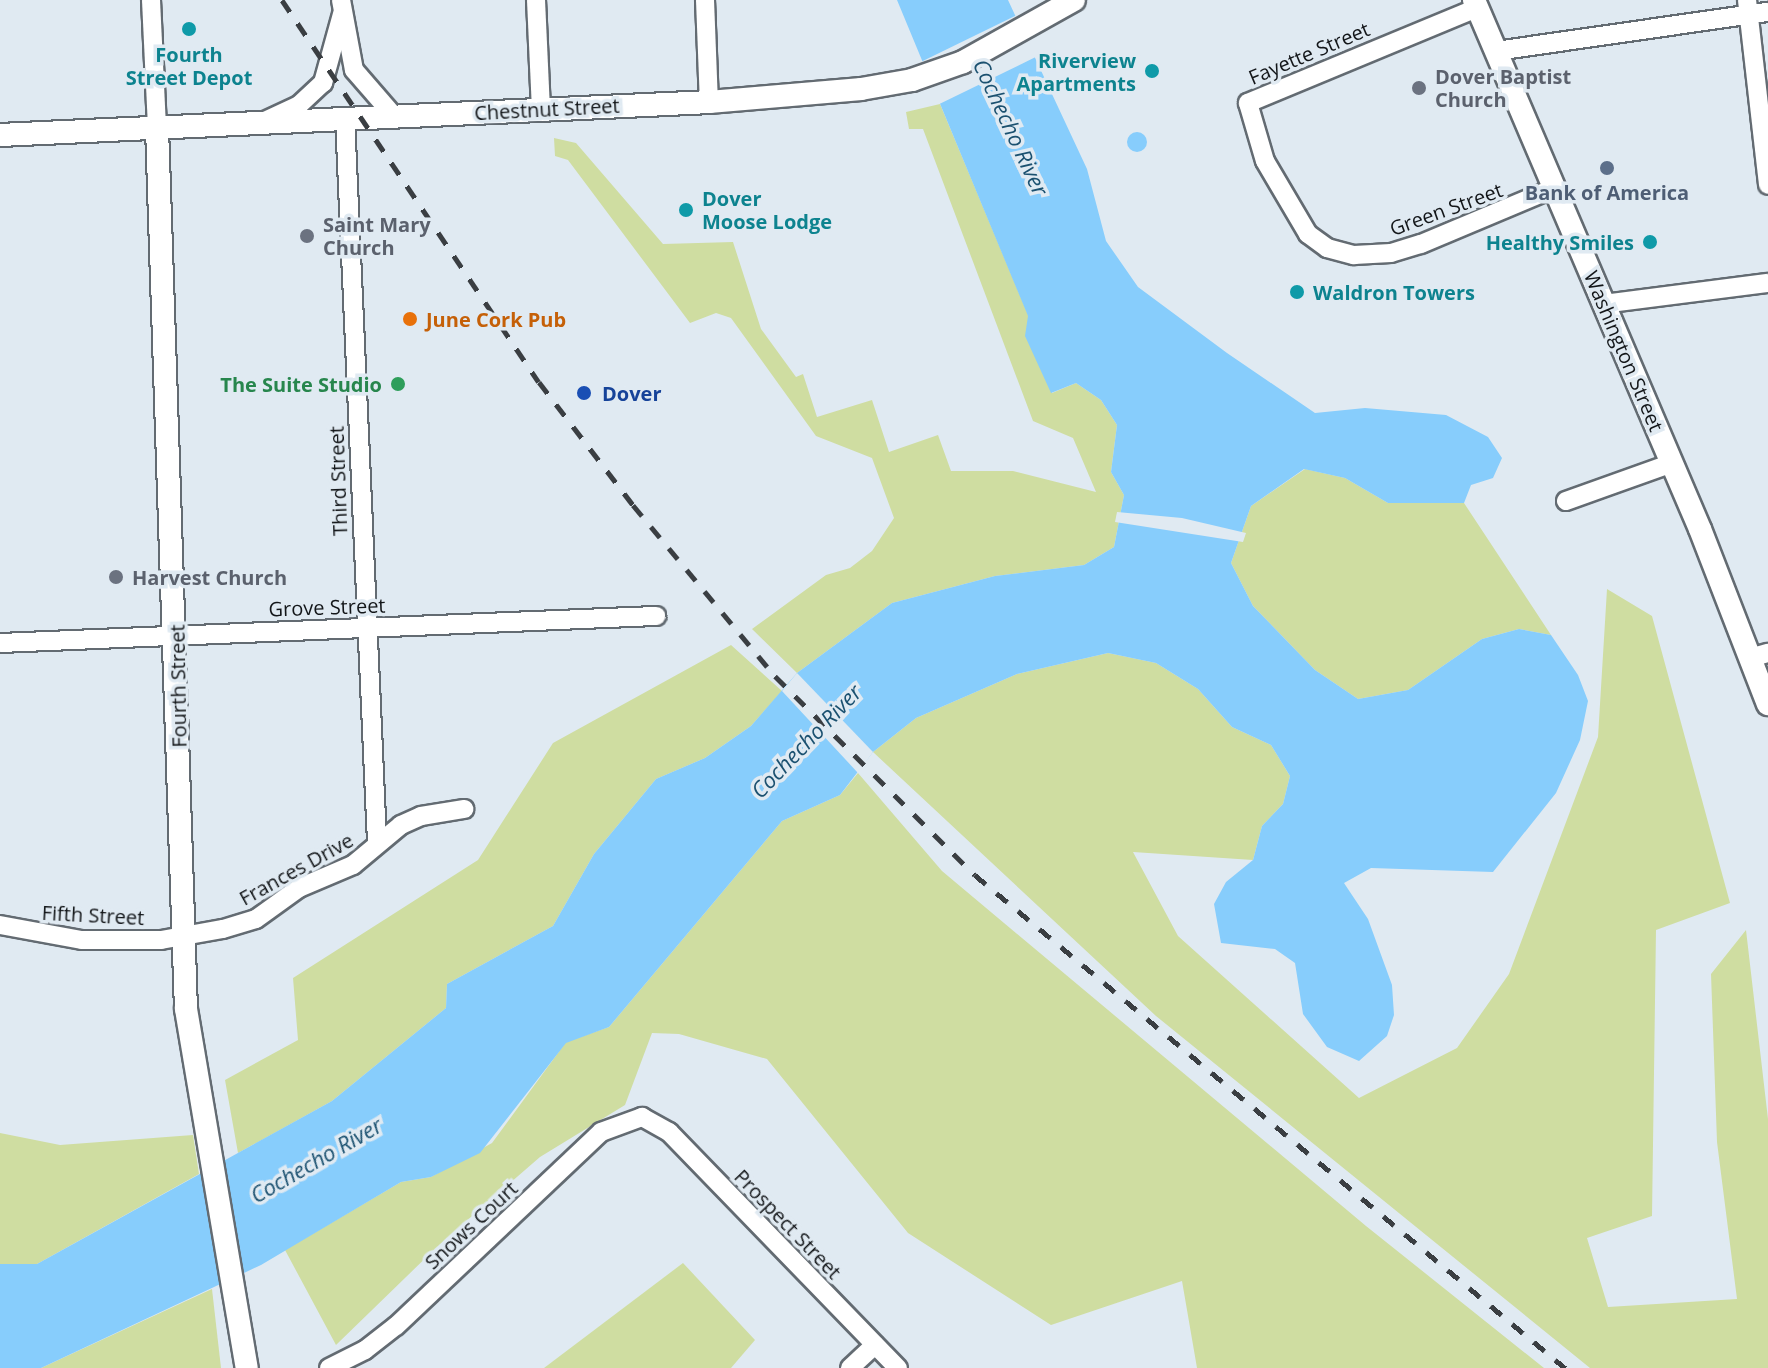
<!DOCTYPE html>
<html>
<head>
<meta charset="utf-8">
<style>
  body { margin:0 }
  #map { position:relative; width:1768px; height:1368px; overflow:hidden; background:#e0eaf2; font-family:"Open Sans",sans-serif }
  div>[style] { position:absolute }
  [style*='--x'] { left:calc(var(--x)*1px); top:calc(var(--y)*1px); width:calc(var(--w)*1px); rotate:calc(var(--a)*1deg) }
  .green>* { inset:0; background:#cfdda1 }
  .water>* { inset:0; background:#87cdfc }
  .round { border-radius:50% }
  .pier>* { inset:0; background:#e0eaf2; transform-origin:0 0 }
  .roads { filter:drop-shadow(2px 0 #636b72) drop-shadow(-2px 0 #636b72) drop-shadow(0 2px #636b72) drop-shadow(0 -2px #636b72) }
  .minor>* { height:18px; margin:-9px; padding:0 9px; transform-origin:9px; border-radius:9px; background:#fff }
  .tertiary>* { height:22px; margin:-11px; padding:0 11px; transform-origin:11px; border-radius:11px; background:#fff }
  .rail>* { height:5px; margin-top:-2.5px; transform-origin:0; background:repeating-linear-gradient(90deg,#3a3e42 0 14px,transparent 0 28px) }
  .dots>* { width:22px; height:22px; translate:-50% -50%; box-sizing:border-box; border:4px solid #e0eaf2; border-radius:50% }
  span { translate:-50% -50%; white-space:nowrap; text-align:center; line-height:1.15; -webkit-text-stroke:7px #e0eaf2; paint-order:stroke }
  .street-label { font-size:20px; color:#131619 }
  .culture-label { font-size:20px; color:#0d838f; font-weight:700 }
  .right { translate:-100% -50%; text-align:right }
  .left { translate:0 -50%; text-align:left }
  .worship-label { font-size:20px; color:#5b616d; font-weight:700 }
  .service-label { font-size:20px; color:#4e5e75; font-weight:700 }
  .food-label { font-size:20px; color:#c56008; font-weight:700 }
  .leisure-label { font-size:20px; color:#27864d; font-weight:700 }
  .transit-label { font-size:20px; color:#164399; font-weight:700 }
  .water-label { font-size:22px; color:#1b5170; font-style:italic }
</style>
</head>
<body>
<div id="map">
  <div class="green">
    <div style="clip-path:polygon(940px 104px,1029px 317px,1026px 336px,1052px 393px,1076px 383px,1101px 400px,1117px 425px,1111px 472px,1124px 495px,1114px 547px,1084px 565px,995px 576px,892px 603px,797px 673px,752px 629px,826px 575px,850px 568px,872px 551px,894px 518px,872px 458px,816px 436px,731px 318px,716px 313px,690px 323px,568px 160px,555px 156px,554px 138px,576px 143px,663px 244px,733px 242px,761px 329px,796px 377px,803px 374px,817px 417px,872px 400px,889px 452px,938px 435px,951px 471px,1013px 471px,1096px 492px,1073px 438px,1033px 421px,923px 129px,909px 129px,906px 112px)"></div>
    <div style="clip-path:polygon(1305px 469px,1345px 478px,1388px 503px,1464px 503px,1551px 635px,1519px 629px,1482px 639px,1408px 690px,1358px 699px,1315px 670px,1253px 606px,1231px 563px,1251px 506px)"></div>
    <div style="clip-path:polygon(1607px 589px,1652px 616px,1730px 903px,1656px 930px,1652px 1216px,1587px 1238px,1608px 1307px,1737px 1299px,1717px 1142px,1711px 974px,1746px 930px,1768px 1119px,1768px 1368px,1590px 1368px,1156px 1016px,873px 752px,916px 718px,1017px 674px,1108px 653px,1156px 663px,1198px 689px,1232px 727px,1271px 745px,1290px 776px,1283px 804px,1262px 826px,1253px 860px,1133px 852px,1178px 936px,1359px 1098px,1457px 1048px,1509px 974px,1598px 737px)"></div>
    <div style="clip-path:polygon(731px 645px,782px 691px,751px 726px,705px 758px,656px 779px,594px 854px,553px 926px,447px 984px,446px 1008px,332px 1101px,238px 1153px,225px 1080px,298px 1040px,293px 978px,478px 860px,553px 743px)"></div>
    <div style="clip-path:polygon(858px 773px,942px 871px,1366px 1226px,1544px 1368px,1197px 1368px,1182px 1281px,1051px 1325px,908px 1233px,767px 1059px,679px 1034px,652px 1033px,625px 1105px,540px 1157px,440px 1244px,336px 1345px,285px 1250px,401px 1182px,431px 1177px,492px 1143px,566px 1042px,609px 1027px,782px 821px,840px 795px)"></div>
    <div style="clip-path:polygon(0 1133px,60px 1145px,193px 1135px,199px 1174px,37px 1264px,0 1264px)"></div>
    <div style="clip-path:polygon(683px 1263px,755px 1340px,731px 1368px,544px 1368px)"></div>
    <div style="clip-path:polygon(212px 1289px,221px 1368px,41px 1368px)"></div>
  </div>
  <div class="water">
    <div style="clip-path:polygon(897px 0,1008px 0,1087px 169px,1106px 241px,1138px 287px,1227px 353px,1315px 413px,1365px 408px,1446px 415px,1488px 437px,1502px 458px,1493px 478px,1471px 485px,1464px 503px,1388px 503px,1345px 478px,1304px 469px,1251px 506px,1231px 563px,1253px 606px,1315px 670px,1358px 699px,1408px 690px,1482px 639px,1519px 629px,1551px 635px,1578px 675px,1588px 701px,1580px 740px,1556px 793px,1493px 872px,1371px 868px,1344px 883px,1368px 919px,1392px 985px,1394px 1015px,1387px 1036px,1359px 1061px,1327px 1047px,1303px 1014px,1295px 963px,1275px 949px,1221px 943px,1214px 904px,1226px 882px,1253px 860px,1262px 826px,1283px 804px,1290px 776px,1271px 745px,1232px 727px,1198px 689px,1156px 663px,1108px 653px,1017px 674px,916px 718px,873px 752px,840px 795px,782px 821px,609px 1027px,566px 1043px,480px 1153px,431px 1177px,401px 1182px,261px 1265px,41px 1368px,0 1368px,0 1264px,37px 1264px,332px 1101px,446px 1008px,447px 984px,553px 926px,594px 854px,656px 779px,705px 758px,751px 726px,797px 673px,892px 603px,995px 576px,1084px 565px,1114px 547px,1124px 495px,1111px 472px,1117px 425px,1101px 400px,1076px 383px,1051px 393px,1025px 336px,1028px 316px)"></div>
    <div class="round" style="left:1127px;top:132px;width:20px;height:20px"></div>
  </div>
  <div class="pier">
    <div style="left:1019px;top:14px;width:46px;height:111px;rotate:64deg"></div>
    <div style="clip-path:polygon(1117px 512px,1182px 518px,1246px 533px,1243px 542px,1115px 522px)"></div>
    <div style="clip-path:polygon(797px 673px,873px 752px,858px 773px,782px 691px)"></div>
  </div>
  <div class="roads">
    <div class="minor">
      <div style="--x:151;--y:0;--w:127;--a:87.3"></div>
      <div style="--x:341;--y:0;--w:71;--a:79.5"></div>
      <div style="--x:354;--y:70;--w:61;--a:49"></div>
      <div style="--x:536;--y:0;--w:110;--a:87.4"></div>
      <div style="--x:705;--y:0;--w:102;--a:87.8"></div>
      <div style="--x:1747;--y:0;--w:186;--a:83.5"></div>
      <div style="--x:1477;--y:8;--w:248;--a:157.5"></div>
      <div style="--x:1248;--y:103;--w:60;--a:73.7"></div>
      <div style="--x:1265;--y:161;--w:85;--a:59.5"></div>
      <div style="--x:1308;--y:234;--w:24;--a:36"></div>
      <div style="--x:1327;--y:248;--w:28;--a:15"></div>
      <div style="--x:1354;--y:255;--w:37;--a:-3"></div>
      <div style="--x:1391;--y:253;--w:31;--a:-17"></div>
      <div style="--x:1421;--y:244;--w:144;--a:-22.8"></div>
      <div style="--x:1496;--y:51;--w:275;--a:-8.2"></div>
      <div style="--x:345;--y:118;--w:725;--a:87.47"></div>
      <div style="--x:265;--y:121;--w:38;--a:-25"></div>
      <div style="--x:299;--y:105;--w:33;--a:-43"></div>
      <div style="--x:323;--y:83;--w:72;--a:-74.6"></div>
      <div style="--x:1603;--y:304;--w:166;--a:-7.3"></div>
      <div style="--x:1566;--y:501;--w:113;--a:-19.7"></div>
      <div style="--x:0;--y:643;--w:657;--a:-2.36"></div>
      <div style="--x:1750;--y:658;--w:19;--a:-16"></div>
      <div style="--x:0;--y:925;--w:83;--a:10.4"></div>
      <div style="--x:82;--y:940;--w:79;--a:0"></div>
      <div style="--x:161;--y:940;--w:63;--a:-10.1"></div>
      <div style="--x:223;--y:929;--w:34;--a:-17"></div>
      <div style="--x:256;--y:919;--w:53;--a:-35.8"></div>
      <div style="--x:299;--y:888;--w:59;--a:-23.1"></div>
      <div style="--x:353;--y:865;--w:62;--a:-39.8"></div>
      <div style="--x:401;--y:825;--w:22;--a:-24"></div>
      <div style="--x:421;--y:816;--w:44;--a:-9.2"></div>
      <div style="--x:329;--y:1368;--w:40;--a:-26.6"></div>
      <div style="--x:365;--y:1350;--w:39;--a:-38"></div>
      <div style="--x:396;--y:1326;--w:282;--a:-43.4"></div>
      <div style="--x:601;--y:1132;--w:44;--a:-20.1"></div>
      <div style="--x:642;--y:1117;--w:31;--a:29"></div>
      <div style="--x:669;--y:1132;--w:329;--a:45.9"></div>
      <div style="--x:850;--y:1368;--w:34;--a:-43"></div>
    </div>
    <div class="tertiary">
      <div style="--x:1474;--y:0;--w:575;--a:66.87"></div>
      <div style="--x:1700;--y:529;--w:188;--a:68.8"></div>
      <div style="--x:157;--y:127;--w:882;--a:88.12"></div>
      <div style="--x:186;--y:1009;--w:364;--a:80.4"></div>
      <div style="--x:0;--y:135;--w:710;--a:-2.66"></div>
      <div style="--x:709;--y:102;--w:153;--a:-4.9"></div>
      <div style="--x:861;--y:89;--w:52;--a:-10"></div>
      <div style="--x:912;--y:80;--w:54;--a:-19.4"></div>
      <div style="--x:963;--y:62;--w:127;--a:-29.2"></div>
    </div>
  </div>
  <div class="rail">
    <div style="--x:282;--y:0;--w:460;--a:56.1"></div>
    <div style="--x:539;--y:382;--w:155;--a:52.6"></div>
    <div style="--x:633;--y:505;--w:222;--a:50.3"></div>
    <div style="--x:775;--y:676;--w:282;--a:44.9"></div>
    <div style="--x:975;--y:875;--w:769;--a:39.88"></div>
  </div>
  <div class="dots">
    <div style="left:189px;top:29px;background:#0f9aa8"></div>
    <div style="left:1152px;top:71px;background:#0f9aa8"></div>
    <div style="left:1419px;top:88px;background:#6b7280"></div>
    <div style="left:1607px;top:168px;background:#5c6f8a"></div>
    <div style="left:686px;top:210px;background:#0f9aa8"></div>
    <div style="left:307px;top:236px;background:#6b7280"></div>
    <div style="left:1650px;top:242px;background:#0f9aa8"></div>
    <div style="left:1297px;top:292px;background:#0f9aa8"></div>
    <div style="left:410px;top:319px;background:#e8710a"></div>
    <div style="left:398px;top:384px;background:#2e9e5b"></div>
    <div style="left:584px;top:393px;background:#1a4fb4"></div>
    <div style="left:116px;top:577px;background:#6b7280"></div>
  </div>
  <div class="street-label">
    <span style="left:1309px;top:53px;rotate:-23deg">Fayette Street</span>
    <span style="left:547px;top:109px;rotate:-3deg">Chestnut Street</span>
    <span style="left:1446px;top:209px;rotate:-20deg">Green Street</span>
    <span style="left:1624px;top:351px;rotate:67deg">Washington Street</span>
    <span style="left:338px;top:481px;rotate:-92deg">Third Street</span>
    <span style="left:327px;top:607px;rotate:-2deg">Grove Street</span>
    <span style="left:178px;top:686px;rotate:-91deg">Fourth Street</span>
    <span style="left:296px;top:869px;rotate:-29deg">Frances Drive</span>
    <span style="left:93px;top:915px;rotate:3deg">Fifth Street</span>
    <span style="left:788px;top:1224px;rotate:46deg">Prospect Street</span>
    <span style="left:471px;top:1225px;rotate:-43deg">Snows Court</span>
  </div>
  <div class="culture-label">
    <span style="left:189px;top:66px">Fourth<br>Street Depot</span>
    <span class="right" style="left:1136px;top:72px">Riverview<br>Apartments</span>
    <span class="left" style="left:702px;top:210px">Dover<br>Moose Lodge</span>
    <span class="right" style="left:1634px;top:242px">Healthy Smiles</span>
    <span class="left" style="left:1313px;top:292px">Waldron Towers</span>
  </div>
  <div class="worship-label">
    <span class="left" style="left:1435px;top:88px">Dover Baptist<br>Church</span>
    <span class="left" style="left:323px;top:236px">Saint Mary<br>Church</span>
    <span class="left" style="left:132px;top:577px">Harvest Church</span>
  </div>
  <div class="service-label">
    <span style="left:1607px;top:192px">Bank of America</span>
  </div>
  <div class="food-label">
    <span class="left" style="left:426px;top:319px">June Cork Pub</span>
  </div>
  <div class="leisure-label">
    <span class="right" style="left:382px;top:384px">The Suite Studio</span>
  </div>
  <div class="transit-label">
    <span class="left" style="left:602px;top:393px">Dover</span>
  </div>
  <div class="water-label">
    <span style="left:1011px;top:127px;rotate:65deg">Cochecho River</span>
    <span style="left:806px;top:741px;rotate:-46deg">Cochecho River</span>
    <span style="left:316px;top:1160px;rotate:-30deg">Cochecho River</span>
  </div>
</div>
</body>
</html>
